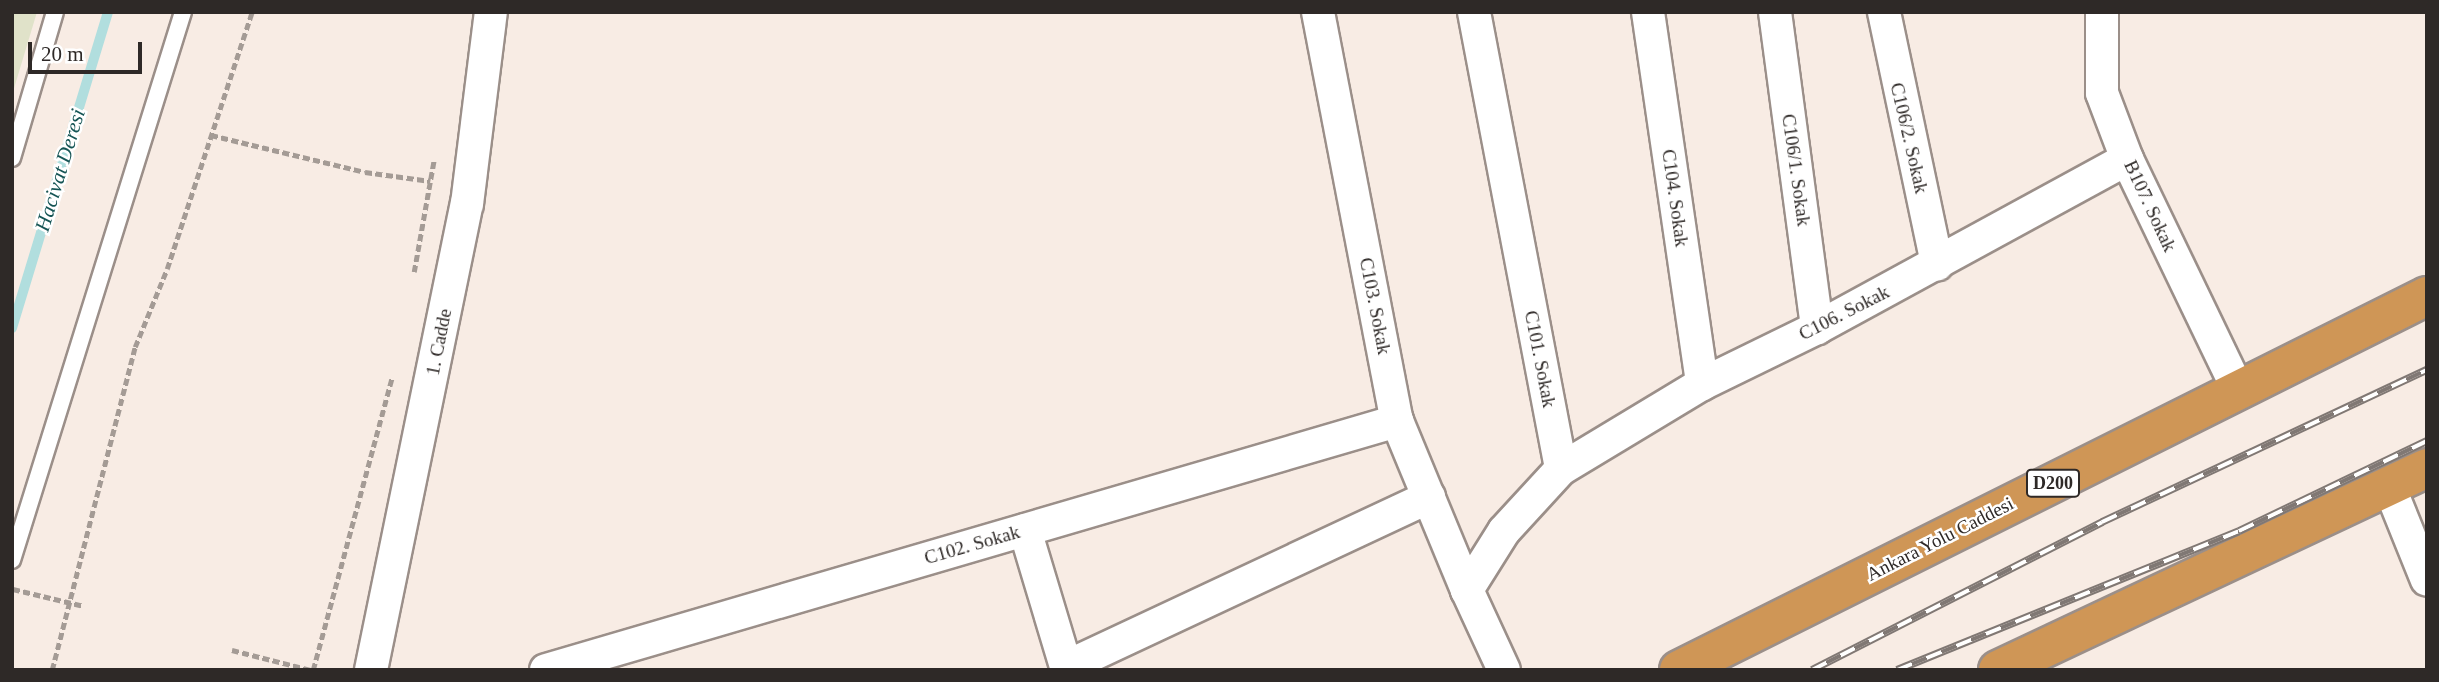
<!DOCTYPE html>
<html>
<head>
<meta charset="utf-8">
<style>
  body { margin:0 }
  #map { position:relative; width:2439px; height:682px; overflow:hidden; background:#f8ece4; font-family:Georgia,serif }
  div>[style] { position:absolute }
  [style*='--x'] { left:calc(var(--x)*1px); top:calc(var(--y)*1px); width:calc(var(--w)*1px); rotate:calc(var(--a)*1deg) }
  .green>* { inset:0; background:#e0e2c9 }
  .stream>* { height:10px; margin:-5px; padding:0 5px; transform-origin:5px; border-radius:5px; background:#b1dede }
  .path>* { height:4.5px; margin-top:-2.25px; transform-origin:0; background:repeating-linear-gradient(90deg,#a49b95 0 7px,transparent 0 10.5px) }
  .roads { filter:drop-shadow(2px 0 #9b8f89) drop-shadow(-2px 0 #9b8f89) drop-shadow(0 2px #9b8f89) drop-shadow(0 -2px #9b8f89) }
  .service>* { height:16px; margin:-8px; padding:0 8px; transform-origin:8px; border-radius:8px; background:#fff }
  .minor>* { height:32px; margin:-16px; padding:0 16px; transform-origin:16px; border-radius:16px; background:#fff }
  .trunk>* { height:38px; margin:-19px; padding:0 19px; transform-origin:19px; border-radius:19px; background:#cf9656 }
  .rail>* { height:8px; margin-top:-4px; transform-origin:0; background:repeating-linear-gradient(90deg,#fff 0 16px,#807874 0 32px); box-sizing:border-box; border-block:2px solid #807874 }
  span { translate:-50% -50%; white-space:nowrap; text-align:center; line-height:1.15; -webkit-text-stroke:5px #fff; paint-order:stroke }
  .shield-label span { padding:2px 5px; background:#fff; border:2px solid; border-radius:5px; -webkit-text-stroke-width:0 }
  .shield-label { font-size:18px; color:#2e2927; font-weight:700 }
  .street-label { font-size:19px; color:#2e2927 }
  .water-label { font-size:21px; color:#165555; font-style:italic }
  .frame { position:absolute; inset:0; border:14px solid #2e2927; pointer-events:none }
  .scale { position:absolute; left:28px; top:42px; width:114px; height:32px; box-sizing:border-box; border:4px solid #2e2927; border-top:0; padding-left:9px; font-size:21px; line-height:24px; white-space:nowrap; color:#2e2927; -webkit-text-stroke:5px #fff; paint-order:stroke }
</style>
</head>
<body>
<div id="map">
  <div class="green">
    <div style="clip-path:polygon(12px 12px,37px 12px,12px 95px)"></div>
  </div>
  <div class="stream">
    <div style="--x:12;--y:328;--w:330;--a:-73.1"></div>
  </div>
  <div class="path">
    <div style="--x:211;--y:135;--w:158;--a:13.5"></div>
    <div style="--x:365;--y:172;--w:66;--a:7.9"></div>
    <div style="--x:414;--y:272;--w:114;--a:-79.9"></div>
    <div style="--x:13;--y:589;--w:73;--a:13.5"></div>
    <div style="--x:232;--y:650;--w:81;--a:14.2"></div>
    <div style="--x:52;--y:670;--w:333;--a:-75.6"></div>
    <div style="--x:135;--y:347;--w:84;--a:-67.7"></div>
    <div style="--x:167;--y:269;--w:271;--a:-71.7"></div>
    <div style="--x:313;--y:670;--w:303;--a:-74.9"></div>
  </div>
  <div class="roads">
    <div class="service">
      <div style="--x:12;--y:158;--w:152;--a:-73.6"></div>
      <div style="--x:12;--y:560;--w:574;--a:-72.67"></div>
    </div>
    <div class="minor">
      <div style="--x:1318;--y:12;--w:417;--a:79.1"></div>
      <div style="--x:1397;--y:421;--w:183;--a:67.5"></div>
      <div style="--x:1474;--y:12;--w:465;--a:79.2"></div>
      <div style="--x:1561;--y:469;--w:84;--a:132.6"></div>
      <div style="--x:1504;--y:531;--w:70;--a:122.1"></div>
      <div style="--x:1467;--y:590;--w:88;--a:65.2"></div>
      <div style="--x:1648;--y:12;--w:376;--a:81.7"></div>
      <div style="--x:1775;--y:12;--w:319;--a:82.4"></div>
      <div style="--x:1884;--y:12;--w:258;--a:78.1"></div>
      <div style="--x:2102;--y:12;--w:81;--a:90"></div>
      <div style="--x:2102;--y:93;--w:71;--a:69.3"></div>
      <div style="--x:2127;--y:159;--w:256;--a:64.3"></div>
      <div style="--x:1561;--y:469;--w:165;--a:-31.1"></div>
      <div style="--x:1702;--y:384;--w:128;--a:-26"></div>
      <div style="--x:1817;--y:328;--w:353;--a:-28.6"></div>
      <div style="--x:2389;--y:486;--w:101;--a:68"></div>
      <div style="--x:1025;--y:530;--w:146;--a:73.3"></div>
      <div style="--x:1066;--y:667;--w:401;--a:-25.1"></div>
      <div style="--x:371;--y:670;--w:476;--a:-78.4"></div>
      <div style="--x:467;--y:204;--w:193;--a:-82.9"></div>
      <div style="--x:546;--y:670;--w:887;--a:-16.31"></div>
    </div>
    <div class="trunk">
      <div style="--x:1679;--y:670;--w:836;--a:-26.57"></div>
      <div style="--x:1998;--y:670;--w:474;--a:-25.2"></div>
    </div>
  </div>
  <div class="rail">
    <div style="--x:1812;--y:670;--w:326;--a:-27"></div>
    <div style="--x:2102;--y:522;--w:359;--a:-25.1"></div>
    <div style="--x:1897;--y:670;--w:369;--a:-22.1"></div>
    <div style="--x:2239;--y:531;--w:208;--a:-25.6"></div>
  </div>
  <div class="shield-label">
    <span style="left:2053px;top:483px">D200</span>
  </div>
  <div class="street-label">
    <span style="left:1909px;top:138px;rotate:77deg">C106/2. Sokak</span>
    <span style="left:1796px;top:170px;rotate:82deg">C106/1. Sokak</span>
    <span style="left:1675px;top:198px;rotate:82deg">C104. Sokak</span>
    <span style="left:2150px;top:206px;rotate:65deg">B107. Sokak</span>
    <span style="left:1375px;top:306px;rotate:79deg">C103. Sokak</span>
    <span style="left:1844px;top:313px;rotate:-27deg">C106. Sokak</span>
    <span style="left:439px;top:342px;rotate:-79deg">1. Cadde</span>
    <span style="left:1540px;top:359px;rotate:79deg">C101. Sokak</span>
    <span style="left:1940px;top:539px;rotate:-27deg">Ankara Yolu Caddesi</span>
    <span style="left:972px;top:545px;rotate:-16deg">C102. Sokak</span>
  </div>
  <div class="water-label">
    <span style="left:60px;top:170px;rotate:-73deg">Hacivat Deresi</span>
  </div>
  <div class="frame"></div>
  <div class="scale">20 m</div>
</div>
</body>
</html>
